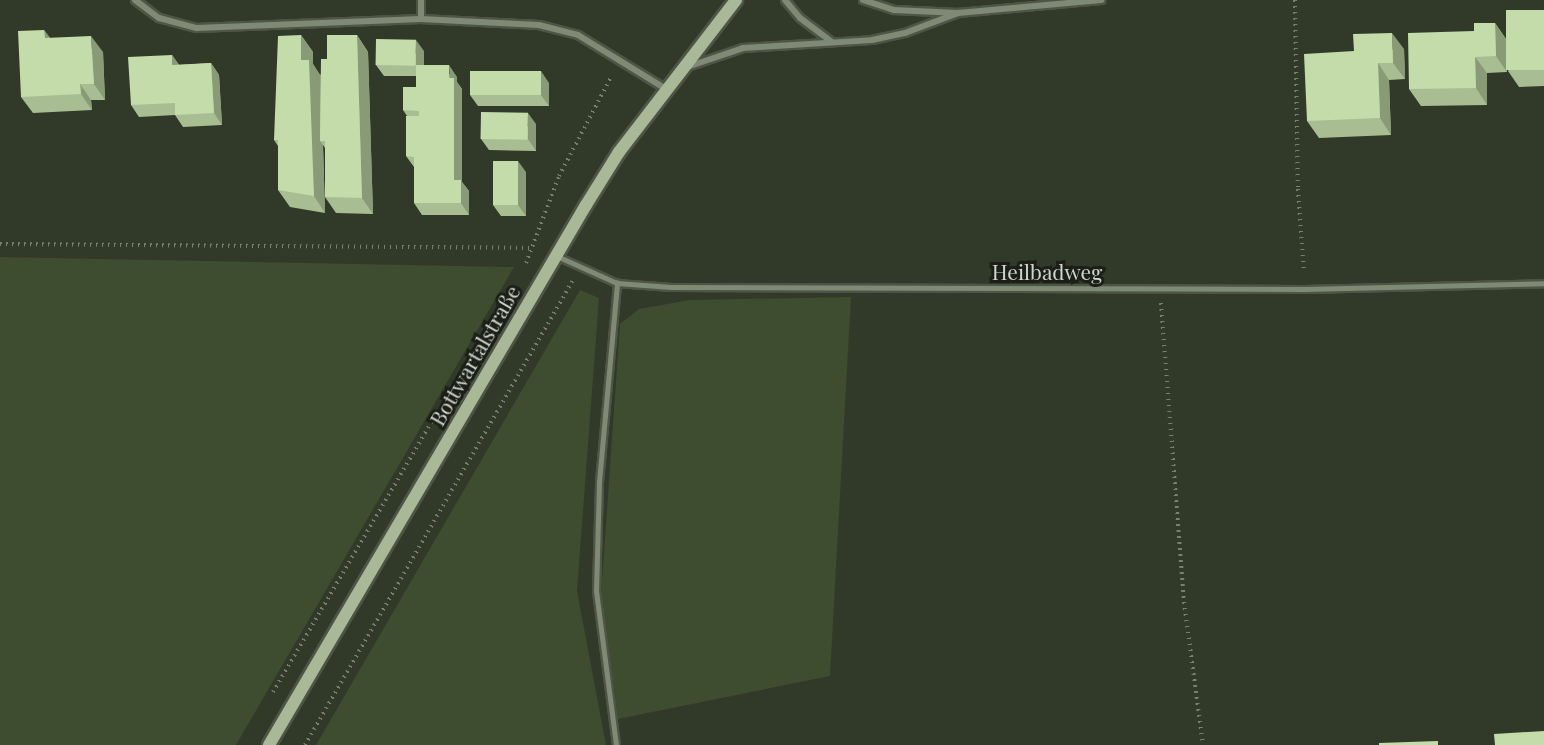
<!DOCTYPE html>
<html>
<head>
<meta charset="utf-8">
<style>
  body { margin:0 }
  #map { position:relative; width:1544px; height:745px; overflow:hidden; background:#313929; font-family:"Playfair Display",serif }
  div>[style] { position:absolute }
  [style*='--x'] { left:calc(var(--x)*1px); top:calc(var(--y)*1px); width:calc(var(--w)*1px); rotate:calc(var(--a)*1deg) }
  .green>* { inset:0; background:#3e4c30 }
  .path>* { height:4px; margin-top:-2px; transform-origin:0; background:repeating-linear-gradient(90deg,#798073 0 1.5px,transparent 0 6px) }
  .roads { filter:drop-shadow(2px 0 #4e5546) drop-shadow(-2px 0 #4e5546) drop-shadow(0 2px #4e5546) drop-shadow(0 -2px #4e5546) }
  .service>* { height:4.5px; margin:-2.25px; padding:0 2.25px; transform-origin:2.25px; border-radius:2.25px; background:#7f8a75 }
  .minor>* { height:6px; margin:-3px; padding:0 3px; transform-origin:3px; border-radius:3px; background:#7f8a75 }
  .secondary>* { height:12px; margin:-6px; padding:0 6px; transform-origin:6px; border-radius:6px; background:#a9b998 }
  .wall>* { inset:0; background:#a8bd91 }
  .shaded-wall>* { inset:0; background:#889a76 }
  .building>* { inset:0; background:#c3dca9; transform-origin:0 0 }
  span { translate:-50% -50%; white-space:nowrap; text-align:center; line-height:1.15; -webkit-text-stroke:6px #1b1f17; paint-order:stroke }
  .street-label { font-size:21px; color:#d1d6cc }
</style>
</head>
<body>
<div id="map">
  <div class="green">
    <div style="clip-path:polygon(0 257px,514px 267px,236px 745px,0 745px)"></div>
    <div style="clip-path:polygon(580px 290px,599px 298px,577px 591px,606px 745px,316px 745px)"></div>
    <div style="clip-path:polygon(851px 297px,830px 676px,618px 719px,601px 596px,620px 324px,639px 309px,690px 300px)"></div>
  </div>
  <div class="path">
    <div style="--x:1295;--y:0;--w:189;--a:89.1"></div>
    <div style="--x:1298;--y:189;--w:84;--a:85.9"></div>
    <div style="--x:0;--y:244;--w:532;--a:0.43"></div>
    <div style="--x:526;--y:263;--w:93;--a:-69.2"></div>
    <div style="--x:559;--y:176;--w:112;--a:-62.3"></div>
    <div style="--x:1161;--y:303;--w:300;--a:85.6"></div>
    <div style="--x:1184;--y:602;--w:144;--a:82.4"></div>
    <div style="--x:273;--y:692;--w:407;--a:-59.6"></div>
    <div style="--x:305;--y:745;--w:537;--a:-60.04"></div>
  </div>
  <div class="roads">
    <div class="service">
      <div style="--x:557;--y:256;--w:66;--a:24.2"></div>
      <div style="--x:617;--y:283;--w:54;--a:4.2"></div>
      <div style="--x:671;--y:287;--w:634;--a:0.18"></div>
      <div style="--x:1305;--y:289;--w:239;--a:-1.4"></div>
      <div style="--x:616;--y:745;--w:155;--a:-97.4"></div>
      <div style="--x:596;--y:591;--w:109;--a:-88.4"></div>
      <div style="--x:599;--y:482;--w:200;--a:-84.8"></div>
    </div>
    <div class="minor">
      <div style="--x:135;--y:0;--w:30;--a:37"></div>
      <div style="--x:159;--y:18;--w:39;--a:15"></div>
      <div style="--x:197;--y:28;--w:224;--a:-2.3"></div>
      <div style="--x:421;--y:19;--w:118;--a:2.9"></div>
      <div style="--x:539;--y:25;--w:40;--a:14.4"></div>
      <div style="--x:578;--y:35;--w:103;--a:31.5"></div>
      <div style="--x:421;--y:0;--w:19;--a:90"></div>
      <div style="--x:785;--y:0;--w:23;--a:50"></div>
      <div style="--x:800;--y:18;--w:39;--a:37"></div>
      <div style="--x:863;--y:0;--w:33;--a:18"></div>
      <div style="--x:894;--y:10;--w:64;--a:2.7"></div>
      <div style="--x:958;--y:13;--w:144;--a:-5.2"></div>
      <div style="--x:687;--y:67;--w:59;--a:-18.7"></div>
      <div style="--x:743;--y:48;--w:129;--a:-3.5"></div>
      <div style="--x:872;--y:40;--w:34;--a:-12"></div>
      <div style="--x:905;--y:33;--w:57;--a:-20.7"></div>
    </div>
    <div class="secondary">
      <div style="--x:269;--y:745;--w:626;--a:-59.59"></div>
      <div style="--x:586;--y:205;--w:62;--a:-58.1"></div>
      <div style="--x:619;--y:152;--w:192;--a:-52.4"></div>
    </div>
  </div>
  <div class="wall">
    <div style="clip-path:polygon(1544px 10px,1544px 86px,1519px 87px,1508px 71px)"></div>
    <div style="clip-path:polygon(1495px 23px,1506px 39px,1507px 72px,1487px 73px,1487px 105px,1421px 106px,1409px 89px,1474px 31px)"></div>
    <div style="clip-path:polygon(44px 30px,50px 38px,103px 52px,105px 100px,91px 100px,92px 110px,33px 113px,21px 97px)"></div>
    <div style="clip-path:polygon(301px 35px,313px 52px,313px 64px,320px 76px,327px 59px,357px 35px,368px 52px,373px 214px,336px 213px,325px 197px,325px 148px,323px 145px,325px 213px,290px 207px,278px 190px,278px 146px,274px 140px)"></div>
    <div style="clip-path:polygon(1404px 49px,1405px 79px,1389px 80px,1391px 135px,1319px 138px,1307px 121px,1354px 51px)"></div>
    <div style="clip-path:polygon(424px 51px,424px 65px,457px 77px,457px 82px,462px 89px,462px 182px,469px 191px,469px 215px,422px 215px,414px 203px,414px 167px,406px 156px,407px 116px,403px 110px,416px 87px,416px 76px,384px 76px,376px 65px)"></div>
    <div style="clip-path:polygon(172px 55px,179px 65px,211px 63px,219px 75px,222px 125px,183px 127px,175px 115px,139px 117px,131px 105px)"></div>
    <div style="clip-path:polygon(549px 83px,549px 106px,478px 106px,470px 95px)"></div>
    <div style="clip-path:polygon(536px 124px,536px 151px,489px 150px,481px 139px)"></div>
    <div style="clip-path:polygon(526px 172px,526px 216px,501px 216px,493px 205px)"></div>
  </div>
  <div class="shaded-wall">
    <div style="clip-path:polygon(1495px 23px,1506px 39px,1507px 72px,1496px 56px)"></div>
    <div style="clip-path:polygon(44px 30px,56px 46px,45px 38px)"></div>
    <div style="clip-path:polygon(1392px 33px,1404px 49px,1405px 79px,1393px 63px)"></div>
    <div style="clip-path:polygon(301px 35px,313px 52px,313px 64px,321px 76px,320px 141px,323px 145px,325px 213px,314px 196px,301px 60px)"></div>
    <div style="clip-path:polygon(357px 35px,368px 52px,373px 214px,362px 198px)"></div>
    <div style="clip-path:polygon(91px 36px,103px 52px,105px 100px,94px 84px)"></div>
    <div style="clip-path:polygon(416px 40px,424px 51px,424px 76px,416px 65px)"></div>
    <div style="clip-path:polygon(172px 55px,180px 66px,172px 65px)"></div>
    <div style="clip-path:polygon(1475px 57px,1487px 73px,1487px 105px,1476px 88px)"></div>
    <div style="clip-path:polygon(211px 63px,219px 75px,222px 125px,214px 113px)"></div>
    <div style="clip-path:polygon(1378px 63px,1389px 80px,1391px 135px,1380px 118px)"></div>
    <div style="clip-path:polygon(449px 65px,457px 77px,457px 82px,462px 89px,462px 182px,469px 191px,469px 215px,461px 203px,454px 180px)"></div>
    <div style="clip-path:polygon(541px 71px,549px 83px,549px 106px,541px 95px)"></div>
    <div style="clip-path:polygon(80px 84px,91px 100px,92px 110px,81px 94px)"></div>
    <div style="clip-path:polygon(528px 113px,536px 124px,536px 151px,528px 139px)"></div>
    <div style="clip-path:polygon(518px 161px,526px 172px,526px 216px,518px 205px)"></div>
  </div>
  <div class="building">
    <div style="left:1544px;top:10px;width:60px;height:38px;rotate:90deg"></div>
    <div style="clip-path:polygon(1474px 23px,1495px 23px,1496px 56px,1475px 57px,1476px 88px,1409px 89px,1408px 33px,1474px 31px)"></div>
    <div style="clip-path:polygon(44px 30px,45px 38px,91px 36px,94px 84px,80px 84px,81px 94px,21px 97px,18px 31px)"></div>
    <div style="clip-path:polygon(1392px 33px,1393px 63px,1378px 63px,1380px 118px,1307px 121px,1304px 54px,1354px 51px,1353px 34px)"></div>
    <div style="clip-path:polygon(301px 35px,301px 60px,309px 60px,314px 196px,278px 190px,278px 140px,274px 140px,278px 36px)"></div>
    <div style="clip-path:polygon(327px 35px,357px 35px,362px 198px,325px 197px,325px 141px,320px 141px,321px 59px,327px 59px)"></div>
    <div style="left:376px;top:39px;width:40px;height:26px;rotate:1deg"></div>
    <div style="clip-path:polygon(172px 55px,172px 65px,211px 63px,214px 113px,175px 115px,175px 103px,131px 105px,128px 57px)"></div>
    <div style="clip-path:polygon(416px 65px,449px 65px,449px 78px,454px 78px,454px 180px,461px 180px,461px 203px,414px 203px,414px 157px,406px 156px,406px 116px,419px 116px,419px 111px,403px 110px,403px 87px,416px 87px)"></div>
    <div style="left:470px;top:71px;width:71px;height:24px"></div>
    <div style="left:481px;top:112px;width:47px;height:27px;rotate:1deg"></div>
    <div style="left:493px;top:161px;width:25px;height:44px"></div>
    <div style="clip-path:polygon(1544px 731px,1544px 745px,1495px 745px,1494px 734px)"></div>
    <div style="clip-path:polygon(1438px 741px,1438px 745px,1379px 745px,1379px 743px)"></div>
  </div>
  <div class="street-label">
    <span style="left:1047px;top:271px">Heilbadweg</span>
    <span style="left:474px;top:355px;rotate:-60deg">Bottwartalstraße</span>
  </div>
</div>
</body>
</html>
